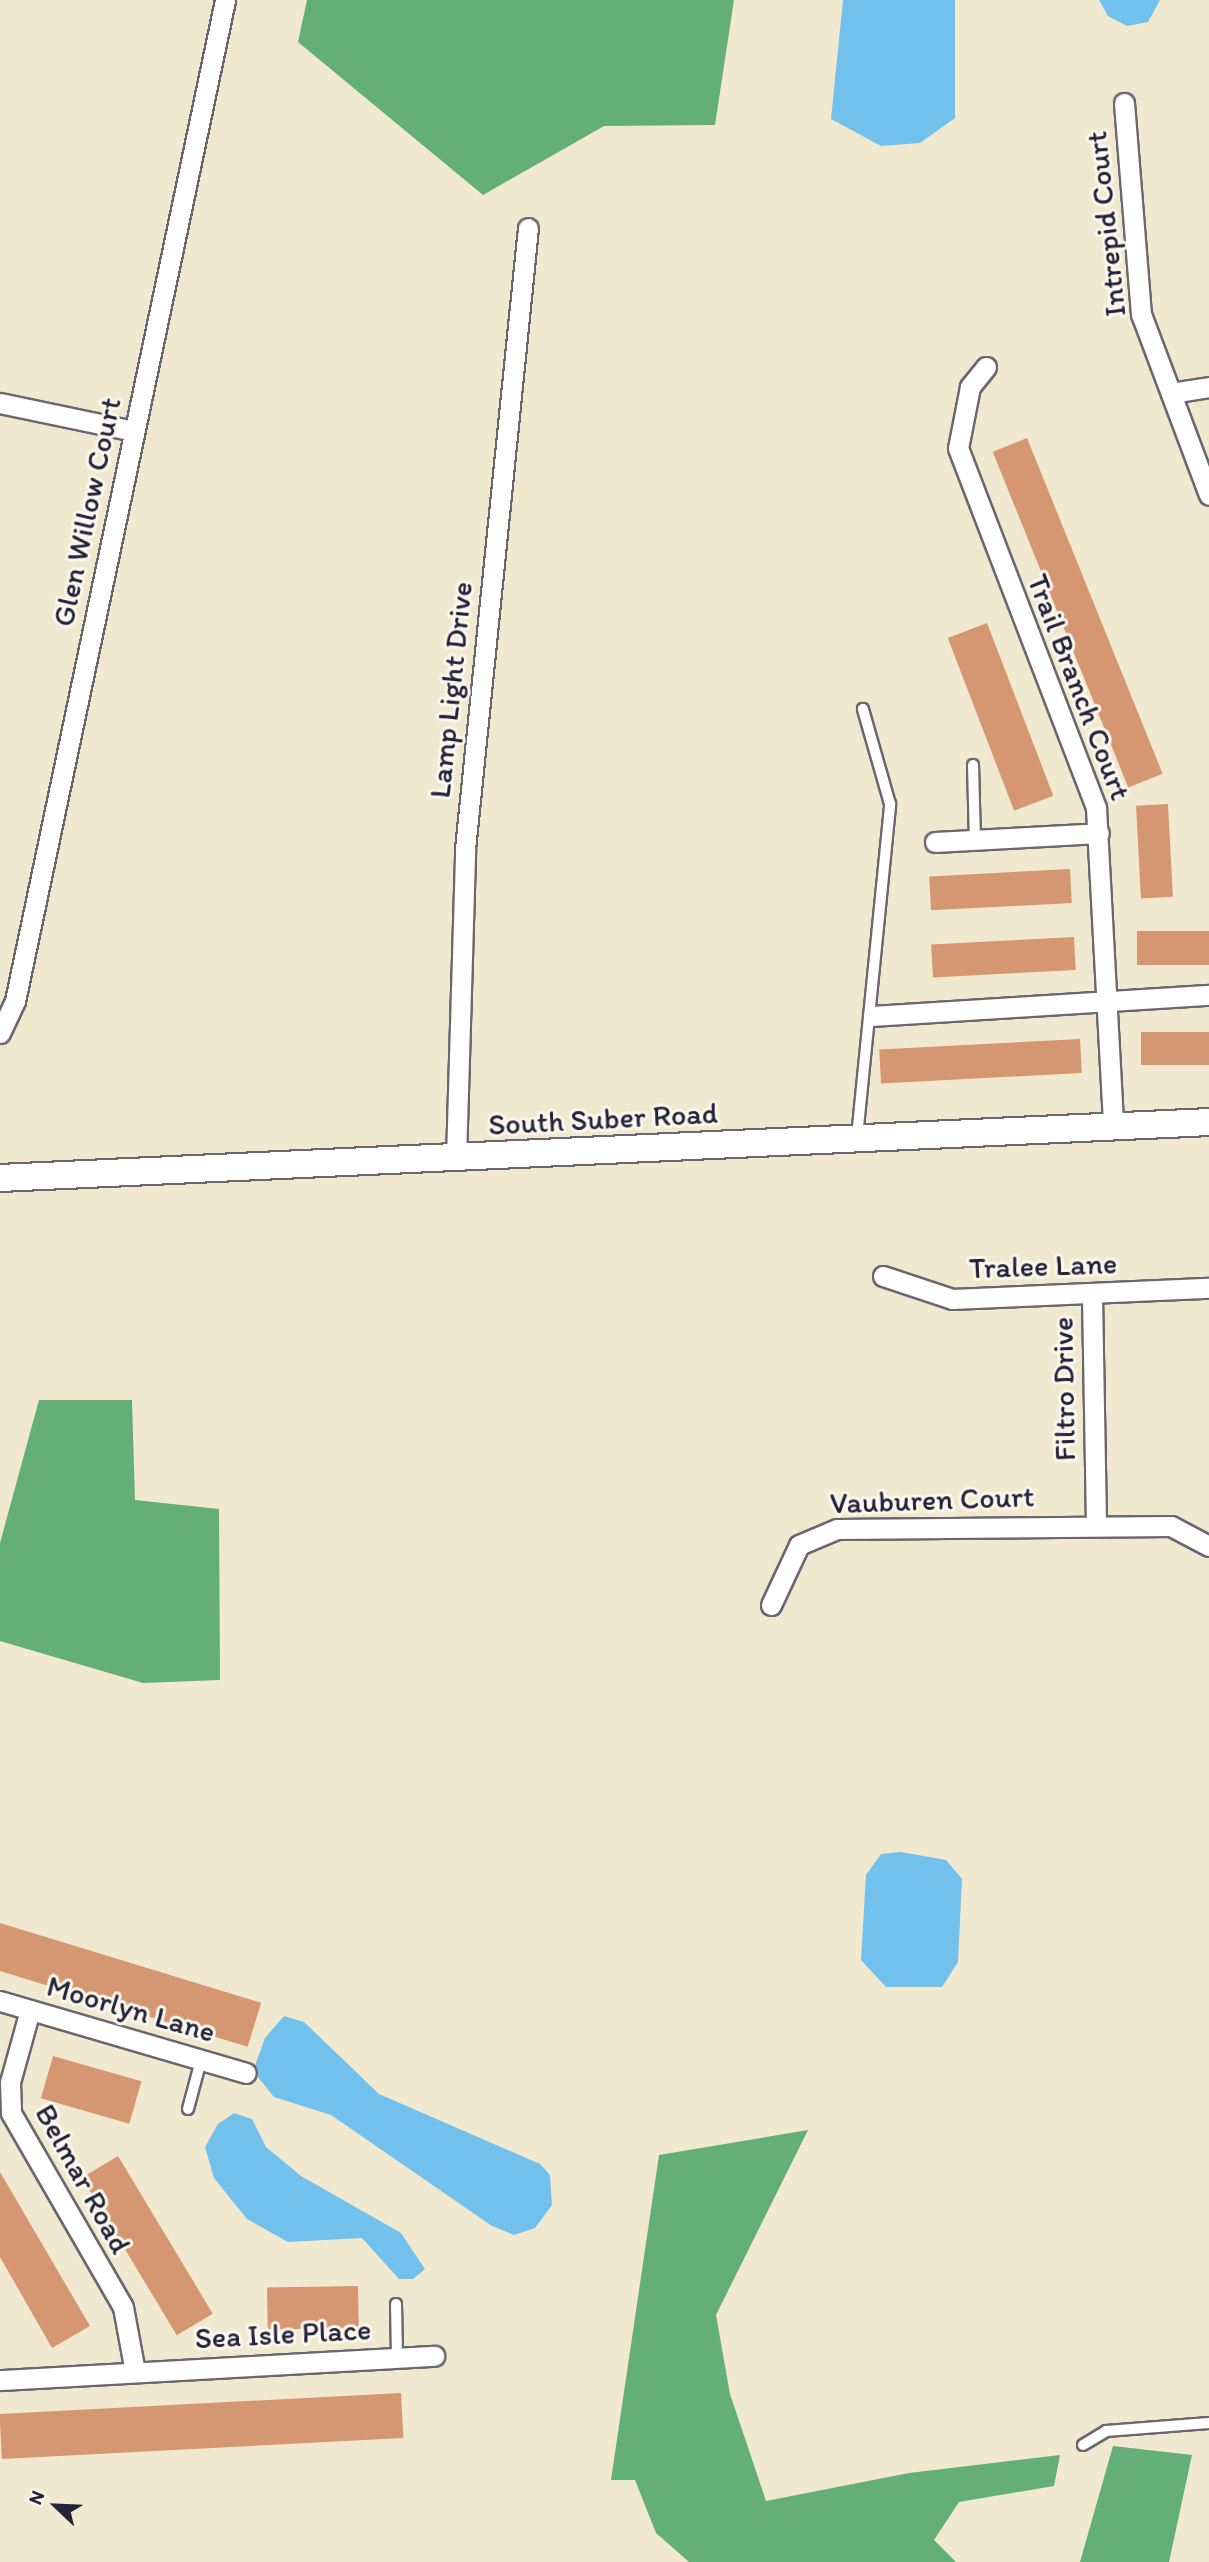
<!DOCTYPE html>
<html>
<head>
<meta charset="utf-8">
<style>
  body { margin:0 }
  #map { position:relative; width:1209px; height:2562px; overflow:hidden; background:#f1e9cf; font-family:Itim,sans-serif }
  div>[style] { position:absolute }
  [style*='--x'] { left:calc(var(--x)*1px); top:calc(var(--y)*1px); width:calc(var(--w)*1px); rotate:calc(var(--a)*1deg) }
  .forest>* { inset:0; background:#63af77 }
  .water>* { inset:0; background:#72c0ec }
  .building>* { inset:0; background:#d59772; transform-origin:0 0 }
  .roads { filter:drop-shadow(2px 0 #6a686f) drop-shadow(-2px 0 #6a686f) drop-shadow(0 2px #6a686f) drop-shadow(0 -2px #6a686f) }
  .lane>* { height:10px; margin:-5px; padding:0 5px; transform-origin:5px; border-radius:5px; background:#fff }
  .street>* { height:19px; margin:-9.5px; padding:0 9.5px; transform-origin:9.5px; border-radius:9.5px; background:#fff }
  .secondary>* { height:26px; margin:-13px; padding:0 13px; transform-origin:13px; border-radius:13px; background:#fff }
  span { translate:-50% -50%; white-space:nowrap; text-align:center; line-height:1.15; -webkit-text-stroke:6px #fbf7ec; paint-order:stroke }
  .street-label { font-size:30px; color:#22223b }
  .north { position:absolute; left:21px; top:2471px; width:70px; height:70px; -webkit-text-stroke:5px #fbf7ec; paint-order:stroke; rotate:293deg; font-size:19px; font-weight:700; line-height:28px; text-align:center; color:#22223b }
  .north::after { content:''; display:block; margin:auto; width:24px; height:32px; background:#22223b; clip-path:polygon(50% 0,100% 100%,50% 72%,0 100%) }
</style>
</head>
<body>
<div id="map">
  <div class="forest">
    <div style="clip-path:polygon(307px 0,734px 0,715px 125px,604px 126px,483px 195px,298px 42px)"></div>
    <div style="clip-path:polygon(39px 1400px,132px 1400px,135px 1500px,219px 1509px,220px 1680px,143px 1683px,0 1641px,0 1543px)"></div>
    <div style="clip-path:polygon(808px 2130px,716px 2315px,730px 2394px,766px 2501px,909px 2473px,1060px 2455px,1054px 2486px,959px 2502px,934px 2540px,956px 2562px,689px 2562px,656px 2533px,635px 2480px,611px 2480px,659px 2155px)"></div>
    <div style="clip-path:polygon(1113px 2446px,1192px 2455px,1169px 2562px,1080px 2562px)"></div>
  </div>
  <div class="water">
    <div style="clip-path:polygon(843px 0,955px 0,955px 118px,920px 143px,881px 146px,831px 119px)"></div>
    <div style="clip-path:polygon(1099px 0,1160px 0,1148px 22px,1127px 26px,1108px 16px)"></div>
    <div style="clip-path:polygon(901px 1852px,946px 1860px,962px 1879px,958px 1962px,942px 1987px,886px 1987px,861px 1960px,866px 1875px,881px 1854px)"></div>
    <div style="clip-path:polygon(284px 2016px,304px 2022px,379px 2094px,540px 2164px,550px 2175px,552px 2205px,535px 2228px,514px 2235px,492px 2226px,331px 2115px,274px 2097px,253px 2071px,265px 2038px)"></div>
    <div style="clip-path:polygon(234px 2113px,252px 2119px,266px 2147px,301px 2176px,401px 2233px,425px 2269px,413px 2279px,399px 2279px,362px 2238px,288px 2242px,247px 2219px,214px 2178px,205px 2147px,218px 2124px)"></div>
  </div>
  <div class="building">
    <div style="left:1027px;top:438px;width:362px;height:37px;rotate:68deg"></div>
    <div style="left:987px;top:623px;width:185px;height:42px;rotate:69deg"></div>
    <div style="left:1168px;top:804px;width:93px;height:32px;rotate:87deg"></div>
    <div style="left:1070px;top:869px;width:34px;height:141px;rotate:87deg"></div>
    <div style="left:1209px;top:931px;width:34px;height:72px;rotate:90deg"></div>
    <div style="left:1074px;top:937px;width:33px;height:143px;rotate:87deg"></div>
    <div style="left:1209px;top:1032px;width:33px;height:68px;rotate:90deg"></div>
    <div style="left:1080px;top:1039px;width:34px;height:201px;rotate:87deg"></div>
    <div style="left:0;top:1923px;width:273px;height:46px;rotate:17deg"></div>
    <div style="left:53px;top:2056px;width:92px;height:44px;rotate:16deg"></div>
    <div style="left:118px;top:2156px;width:184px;height:42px;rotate:59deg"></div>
    <div style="clip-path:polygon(0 2172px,90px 2326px,52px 2348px,0 2257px)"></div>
    <div style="left:358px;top:2286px;width:42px;height:91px;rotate:89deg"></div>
    <div style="left:401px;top:2393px;width:45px;height:402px;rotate:87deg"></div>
  </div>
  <div class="roads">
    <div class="lane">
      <div style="--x:973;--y:765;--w:75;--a:88.5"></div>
      <div style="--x:857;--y:1137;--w:335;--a:-84.3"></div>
      <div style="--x:890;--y:804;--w:99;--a:-105.9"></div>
      <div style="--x:188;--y:2109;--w:51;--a:-75.1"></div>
      <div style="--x:396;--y:2304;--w:54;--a:88.9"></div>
      <div style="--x:1083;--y:2445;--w:27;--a:-31"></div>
      <div style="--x:1106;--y:2431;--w:103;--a:-4.4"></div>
    </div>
    <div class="street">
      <div style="--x:1124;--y:103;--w:212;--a:85.4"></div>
      <div style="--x:1141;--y:314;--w:193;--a:69.4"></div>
      <div style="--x:986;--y:367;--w:26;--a:129"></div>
      <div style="--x:970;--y:387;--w:62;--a:101.1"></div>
      <div style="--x:958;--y:448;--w:386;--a:69"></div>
      <div style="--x:1096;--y:808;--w:319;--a:86.9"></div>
      <div style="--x:1171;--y:393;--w:38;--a:-9"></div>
      <div style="--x:0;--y:403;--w:137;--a:11.8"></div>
      <div style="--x:935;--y:842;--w:164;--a:-3.1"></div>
      <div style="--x:873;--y:1016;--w:337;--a:-3.6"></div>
      <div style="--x:0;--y:1033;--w:35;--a:-65"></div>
      <div style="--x:15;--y:1001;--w:1023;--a:-78.15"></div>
      <div style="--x:456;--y:1159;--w:310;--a:-88.3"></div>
      <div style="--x:465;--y:849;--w:624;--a:-84.21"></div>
      <div style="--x:883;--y:1276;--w:73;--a:18.4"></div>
      <div style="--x:952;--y:1299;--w:257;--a:-2.5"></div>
      <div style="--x:1092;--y:1295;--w:229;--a:89"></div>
      <div style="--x:771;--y:1605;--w:66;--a:-65"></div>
      <div style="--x:799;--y:1545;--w:41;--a:-22.8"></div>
      <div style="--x:837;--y:1529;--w:334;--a:-0.5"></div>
      <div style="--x:1171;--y:1526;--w:43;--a:27.8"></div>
      <div style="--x:0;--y:2001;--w:256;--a:16.3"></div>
      <div style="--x:30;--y:2010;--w:75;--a:105.5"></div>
      <div style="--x:10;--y:2082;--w:31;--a:88"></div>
      <div style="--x:11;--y:2113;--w:224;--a:60"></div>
      <div style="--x:123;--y:2307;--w:66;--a:79.5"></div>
      <div style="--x:0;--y:2380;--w:435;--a:-3.2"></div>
    </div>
    <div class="secondary">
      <div style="--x:0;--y:1178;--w:1210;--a:-2.65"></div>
    </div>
  </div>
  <div class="street-label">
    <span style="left:1106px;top:224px;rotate:-96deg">Intrepid Court</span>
    <span style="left:87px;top:512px;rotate:-78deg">Glen Willow Court</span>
    <span style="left:1079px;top:687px;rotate:69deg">Trail Branch Court</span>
    <span style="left:451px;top:690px;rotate:-84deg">Lamp Light Drive</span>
    <span style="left:603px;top:1119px;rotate:-3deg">South Suber Road</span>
    <span style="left:1043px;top:1266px;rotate:-2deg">Tralee Lane</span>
    <span style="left:1064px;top:1389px;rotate:-91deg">Filtro Drive</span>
    <span style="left:932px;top:1500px;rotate:-2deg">Vauburen Court</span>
    <span style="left:131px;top:2009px;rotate:16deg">Moorlyn Lane</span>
    <span style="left:83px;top:2179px;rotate:61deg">Belmar Road</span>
    <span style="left:283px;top:2334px;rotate:-3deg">Sea Isle Place</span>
  </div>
  <div class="north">N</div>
</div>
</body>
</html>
